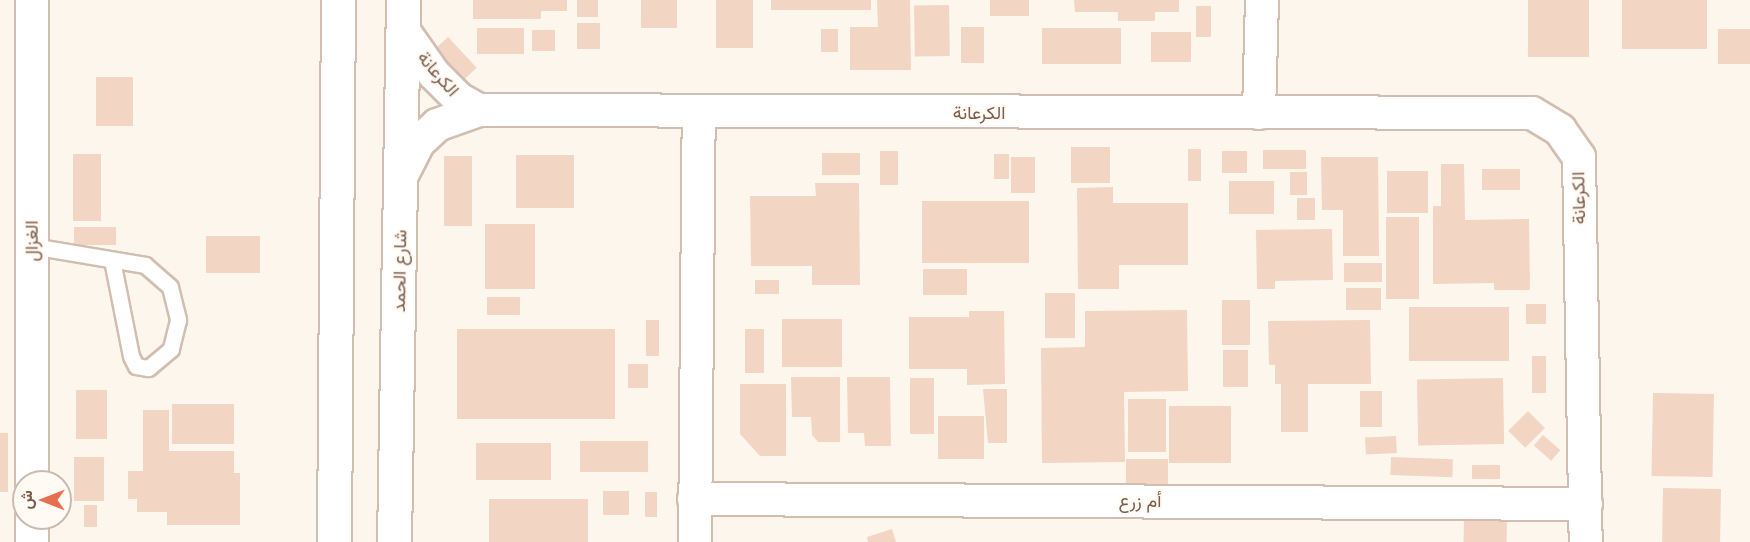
<!DOCTYPE html>
<html>
<head>
<meta charset="utf-8">
<style>
  body { margin:0 }
  #map { position:relative; width:1750px; height:542px; overflow:hidden; background:#fdf6ec; font-family:Quicksand,Vazirmatn,sans-serif }
  div>[style] { position:absolute }
  [style*='--x'] { left:calc(var(--x)*1px); top:calc(var(--y)*1px); width:calc(var(--w)*1px); rotate:calc(var(--a)*1deg) }
  .building>* { inset:0; background:#f3d5c3; transform-origin:0 0 }
  .roads { filter:drop-shadow(2px 0 #d1beb0) drop-shadow(-2px 0 #d1beb0) drop-shadow(0 2px #d1beb0) drop-shadow(0 -2px #d1beb0) }
  .lane>* { height:15px; margin:-7.5px; padding:0 7.5px; transform-origin:7.5px; border-radius:7.5px; background:#fff }
  .street>* { height:32px; margin:-16px; padding:0 16px; transform-origin:16px; border-radius:16px; background:#fff }
  .secondary>* { height:33px; margin:-16.5px; padding:0 16.5px; transform-origin:16.5px; border-radius:16.5px; background:#fff }
  span { translate:-50% -50%; white-space:nowrap; text-align:center; line-height:1.15; -webkit-text-stroke:4.5px #fffaf3; paint-order:stroke }
  .street-label { font-size:18px; color:#7a5c4d }
  .north { position:absolute; left:12px; top:470px; width:60px; height:60px; box-sizing:border-box; background:#fffaf3; border:2px solid #cabbb1; border-radius:50%; rotate:270deg; font-size:16px; font-weight:700; line-height:24px; text-align:center; color:#7a5c4d }
  .north::after { content:''; display:block; margin:auto; width:21px; height:27px; background:#e76f51; clip-path:polygon(50% 0,100% 100%,50% 72%,0 100%) }
</style>
</head>
<body>
<div id="map">
  <div class="building">
    <div style="clip-path:polygon(473px 0,567px 0,567px 11px,541px 11px,541px 19px,473px 19px)"></div>
    <div style="left:577px;top:0;width:21px;height:17px"></div>
    <div style="left:641px;top:0;width:36px;height:28px"></div>
    <div style="left:716px;top:0;width:37px;height:48px"></div>
    <div style="left:771px;top:0;width:100px;height:10px"></div>
    <div style="clip-path:polygon(877px 0,910px 0,911px 70px,850px 70px,850px 27px,878px 27px)"></div>
    <div style="left:990px;top:0;width:39px;height:16px"></div>
    <div style="clip-path:polygon(1074px 0,1179px 0,1179px 12px,1155px 12px,1155px 21px,1118px 21px,1118px 12px,1075px 12px)"></div>
    <div style="left:1528px;top:0;width:61px;height:57px"></div>
    <div style="left:1622px;top:0;width:85px;height:49px"></div>
    <div style="left:949px;top:5px;width:51px;height:35px;rotate:89deg"></div>
    <div style="left:1196px;top:6px;width:15px;height:31px"></div>
    <div style="left:600px;top:23px;width:26px;height:23px;rotate:90deg"></div>
    <div style="left:961px;top:27px;width:23px;height:36px"></div>
    <div style="left:477px;top:28px;width:47px;height:26px"></div>
    <div style="left:1042px;top:28px;width:79px;height:36px"></div>
    <div style="left:821px;top:29px;width:17px;height:23px"></div>
    <div style="left:1718px;top:29px;width:32px;height:35px"></div>
    <div style="left:532px;top:30px;width:23px;height:21px"></div>
    <div style="left:1151px;top:32px;width:40px;height:30px"></div>
    <div style="left:448px;top:37px;width:42px;height:18px;rotate:47deg"></div>
    <div style="left:96px;top:77px;width:37px;height:49px"></div>
    <div style="left:1071px;top:147px;width:39px;height:36px"></div>
    <div style="left:1201px;top:149px;width:32px;height:13px;rotate:90deg"></div>
    <div style="left:1263px;top:150px;width:43px;height:19px"></div>
    <div style="left:880px;top:151px;width:18px;height:34px"></div>
    <div style="left:1222px;top:151px;width:25px;height:22px"></div>
    <div style="left:860px;top:153px;width:22px;height:38px;rotate:90deg"></div>
    <div style="left:73px;top:154px;width:28px;height:67px"></div>
    <div style="left:994px;top:154px;width:15px;height:25px"></div>
    <div style="left:516px;top:155px;width:58px;height:53px"></div>
    <div style="left:444px;top:156px;width:28px;height:70px"></div>
    <div style="left:1035px;top:157px;width:36px;height:24px;rotate:90deg"></div>
    <div style="clip-path:polygon(1321px 157px,1378px 157px,1379px 256px,1343px 256px,1343px 210px,1322px 210px)"></div>
    <div style="clip-path:polygon(1441px 164px,1464px 164px,1465px 220px,1529px 219px,1530px 290px,1494px 290px,1494px 283px,1433px 284px,1433px 206px,1441px 206px)"></div>
    <div style="left:1482px;top:169px;width:38px;height:21px"></div>
    <div style="left:1387px;top:171px;width:41px;height:42px"></div>
    <div style="left:1290px;top:172px;width:17px;height:23px"></div>
    <div style="left:1229px;top:181px;width:45px;height:33px"></div>
    <div style="clip-path:polygon(815px 183px,859px 183px,860px 285px,812px 285px,812px 266px,751px 266px,750px 196px,816px 196px)"></div>
    <div style="clip-path:polygon(1113px 187px,1113px 203px,1188px 203px,1188px 265px,1119px 265px,1119px 289px,1078px 289px,1077px 188px)"></div>
    <div style="left:1297px;top:198px;width:18px;height:22px"></div>
    <div style="left:1029px;top:201px;width:62px;height:107px;rotate:90deg"></div>
    <div style="left:1386px;top:217px;width:33px;height:82px"></div>
    <div style="left:485px;top:224px;width:50px;height:65px"></div>
    <div style="left:74px;top:227px;width:42px;height:18px"></div>
    <div style="clip-path:polygon(1332px 229px,1333px 280px,1275px 281px,1275px 289px,1257px 289px,1256px 230px)"></div>
    <div style="left:206px;top:236px;width:54px;height:37px"></div>
    <div style="left:1382px;top:263px;width:19px;height:38px;rotate:90deg"></div>
    <div style="left:923px;top:269px;width:44px;height:26px"></div>
    <div style="left:779px;top:280px;width:14px;height:24px;rotate:90deg"></div>
    <div style="left:1346px;top:288px;width:35px;height:22px"></div>
    <div style="left:1045px;top:293px;width:30px;height:45px"></div>
    <div style="left:487px;top:297px;width:33px;height:18px"></div>
    <div style="left:1222px;top:300px;width:28px;height:45px"></div>
    <div style="left:1526px;top:304px;width:20px;height:20px"></div>
    <div style="left:1509px;top:307px;width:54px;height:100px;rotate:90deg"></div>
    <div style="clip-path:polygon(1187px 310px,1188px 391px,1124px 392px,1125px 462px,1042px 463px,1041px 348px,1085px 347px,1085px 311px)"></div>
    <div style="clip-path:polygon(969px 311px,1004px 311px,1005px 384px,967px 385px,967px 369px,909px 369px,909px 317px,969px 317px)"></div>
    <div style="left:842px;top:319px;width:48px;height:60px;rotate:90deg"></div>
    <div style="left:646px;top:320px;width:13px;height:36px"></div>
    <div style="clip-path:polygon(1370px 320px,1371px 384px,1308px 384px,1308px 432px,1281px 432px,1281px 384px,1275px 384px,1275px 365px,1269px 365px,1268px 321px)"></div>
    <div style="left:457px;top:329px;width:158px;height:90px"></div>
    <div style="left:745px;top:329px;width:19px;height:44px"></div>
    <div style="left:1223px;top:350px;width:25px;height:37px"></div>
    <div style="left:1532px;top:356px;width:14px;height:37px"></div>
    <div style="left:628px;top:364px;width:20px;height:24px"></div>
    <div style="clip-path:polygon(791px 377px,840px 377px,840px 442px,818px 442px,812px 435px,811px 417px,792px 417px)"></div>
    <div style="clip-path:polygon(847px 377px,890px 377px,891px 446px,865px 446px,864px 433px,848px 433px)"></div>
    <div style="left:934px;top:378px;width:56px;height:24px;rotate:90deg"></div>
    <div style="left:1503px;top:378px;width:66px;height:86px;rotate:89deg"></div>
    <div style="clip-path:polygon(740px 384px,786px 384px,786px 456px,760px 456px,740px 434px)"></div>
    <div style="clip-path:polygon(983px 389px,1007px 389px,1007px 443px,988px 443px)"></div>
    <div style="left:76px;top:390px;width:31px;height:49px"></div>
    <div style="left:1360px;top:391px;width:22px;height:36px"></div>
    <div style="left:1653px;top:393px;width:61px;height:83px;rotate:1deg"></div>
    <div style="left:1128px;top:399px;width:38px;height:53px"></div>
    <div style="left:172px;top:404px;width:62px;height:40px"></div>
    <div style="left:1231px;top:406px;width:57px;height:62px;rotate:90deg"></div>
    <div style="clip-path:polygon(143px 410px,169px 410px,169px 451px,234px 451px,234px 473px,240px 473px,240px 525px,167px 525px,167px 512px,137px 512px,137px 499px,128px 499px,128px 471px,143px 471px)"></div>
    <div style="left:1528px;top:411px;width:24px;height:28px;rotate:45deg"></div>
    <div style="left:938px;top:416px;width:46px;height:43px"></div>
    <div style="left:0;top:433px;width:8px;height:59px"></div>
    <div style="left:1543px;top:435px;width:23px;height:14px;rotate:41deg"></div>
    <div style="left:1396px;top:436px;width:17px;height:31px;rotate:87deg"></div>
    <div style="left:580px;top:441px;width:68px;height:31px"></div>
    <div style="left:476px;top:443px;width:75px;height:37px"></div>
    <div style="left:74px;top:457px;width:30px;height:44px"></div>
    <div style="left:1391px;top:457px;width:62px;height:18px;rotate:2deg"></div>
    <div style="left:1126px;top:459px;width:42px;height:25px"></div>
    <div style="left:1472px;top:465px;width:28px;height:14px"></div>
    <div style="left:1663px;top:488px;width:58px;height:54px;rotate:1deg"></div>
    <div style="left:603px;top:491px;width:26px;height:24px"></div>
    <div style="left:645px;top:492px;width:12px;height:25px"></div>
    <div style="left:489px;top:499px;width:99px;height:43px"></div>
    <div style="left:84px;top:505px;width:13px;height:22px"></div>
    <div style="left:1464px;top:517px;width:43px;height:25px;rotate:1deg"></div>
    <div style="clip-path:polygon(892px 529px,896px 542px,868px 542px,867px 537px)"></div>
  </div>
  <div class="roads">
    <div class="lane">
      <div style="--x:32;--y:246;--w:115;--a:9.5"></div>
      <div style="--x:145;--y:265;--w:33;--a:41"></div>
      <div style="--x:170;--y:287;--w:34;--a:76"></div>
      <div style="--x:178;--y:320;--w:30;--a:104"></div>
      <div style="--x:171;--y:349;--w:30;--a:140"></div>
      <div style="--x:148;--y:368;--w:12;--a:-171"></div>
      <div style="--x:136;--y:366;--w:11;--a:-117"></div>
      <div style="--x:131;--y:356;--w:98;--a:-101.2"></div>
    </div>
    <div class="street">
      <div style="--x:32;--y:0;--w:482;--a:90"></div>
      <div style="--x:403;--y:30;--w:54;--a:54.8"></div>
      <div style="--x:434;--y:74;--w:35;--a:45"></div>
      <div style="--x:459;--y:99;--w:23;--a:29"></div>
      <div style="--x:1259;--y:113;--w:113;--a:-88.5"></div>
      <div style="--x:402;--y:175;--w:37;--a:-63"></div>
      <div style="--x:419;--y:142;--w:25;--a:-43"></div>
      <div style="--x:437;--y:125;--w:45;--a:-19.7"></div>
      <div style="--x:479;--y:110;--w:1053;--a:0.16"></div>
      <div style="--x:1532;--y:113;--w:33;--a:31"></div>
      <div style="--x:1560;--y:130;--w:33;--a:55"></div>
      <div style="--x:1579;--y:157;--w:385;--a:89"></div>
      <div style="--x:694;--y:499;--w:892;--a:0.32"></div>
      <div style="--x:32;--y:518;--w:24;--a:90"></div>
      <div style="--x:695;--y:542;--w:429;--a:-89.5"></div>
    </div>
    <div class="secondary">
      <div style="--x:334;--y:542;--w:542;--a:-89.58"></div>
      <div style="--x:394;--y:542;--w:542;--a:-89.05"></div>
    </div>
  </div>
  <div class="street-label">
    <span style="left:438px;top:74px;rotate:49deg">الكرعانة</span>
    <span style="left:979px;top:113px">الكرعانة</span>
    <span style="left:1579px;top:198px;rotate:-91deg">الكرعانة</span>
    <span style="left:32px;top:241px;rotate:-90deg">الغزال</span>
    <span style="left:400px;top:271px;rotate:-89deg">شارع الحمد</span>
    <span style="left:1140px;top:501px">أم زرع</span>
  </div>
  <div class="north">ش</div>
</div>
</body>
</html>
